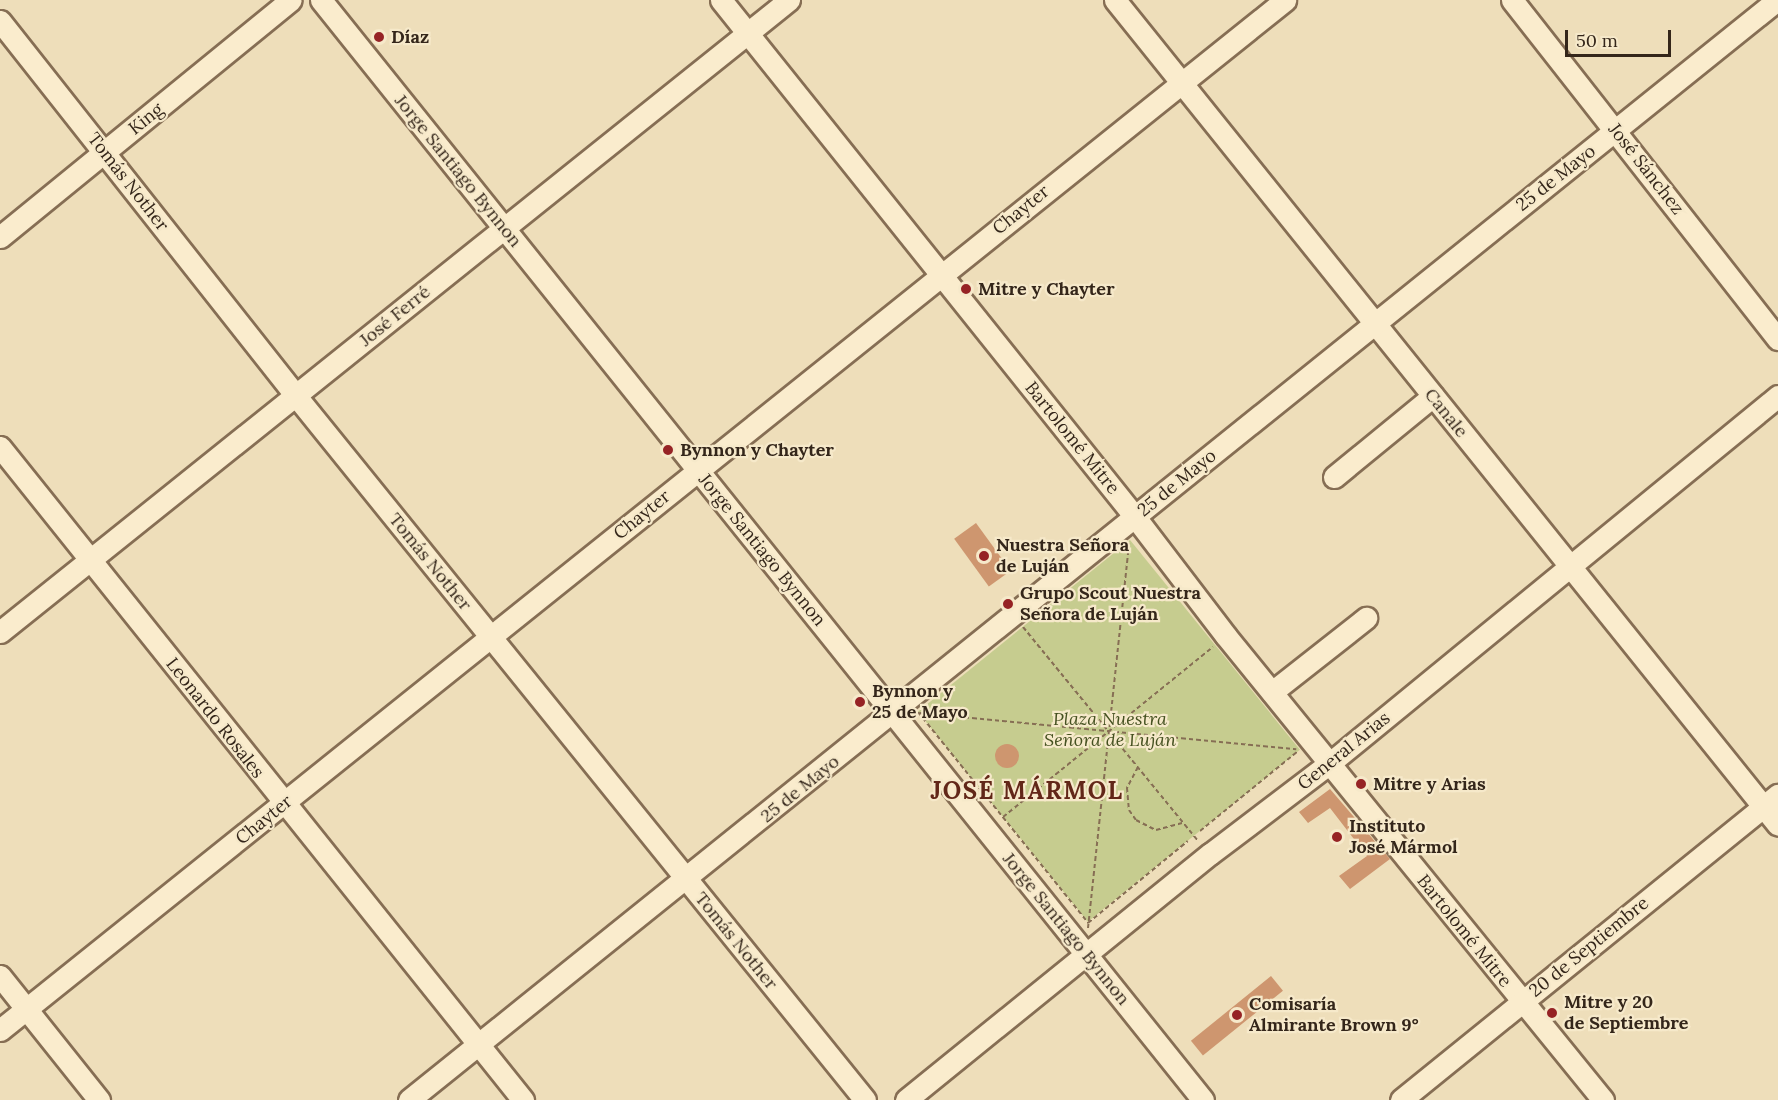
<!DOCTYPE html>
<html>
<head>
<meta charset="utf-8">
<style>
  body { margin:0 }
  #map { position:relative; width:1778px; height:1100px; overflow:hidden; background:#eedeba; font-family:Lora,serif }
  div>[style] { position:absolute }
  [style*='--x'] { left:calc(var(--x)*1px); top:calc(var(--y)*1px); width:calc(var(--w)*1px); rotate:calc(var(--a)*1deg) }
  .green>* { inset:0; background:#c6cc8f; transform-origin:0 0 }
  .building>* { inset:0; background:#ce966f; transform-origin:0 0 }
  .round { border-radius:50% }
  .path>* { height:2px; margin-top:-1px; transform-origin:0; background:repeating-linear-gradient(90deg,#866e54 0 4.5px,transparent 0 7.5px) }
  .roads { filter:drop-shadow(2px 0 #866e54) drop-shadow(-2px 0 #866e54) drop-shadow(0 2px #866e54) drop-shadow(0 -2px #866e54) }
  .minor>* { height:21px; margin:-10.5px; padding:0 10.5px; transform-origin:10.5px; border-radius:10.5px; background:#faeccd }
  .dots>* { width:16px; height:16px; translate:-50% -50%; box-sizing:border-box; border:3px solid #f6e9ca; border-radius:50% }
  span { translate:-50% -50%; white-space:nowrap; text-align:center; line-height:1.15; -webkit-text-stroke:4.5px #f6e9ca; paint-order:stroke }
  .poi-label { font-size:18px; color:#34261a; font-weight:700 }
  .left { translate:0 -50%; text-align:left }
  .street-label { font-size:18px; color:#34261a }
  .park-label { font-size:18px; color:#455120; font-style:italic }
  .district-label { font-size:24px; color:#622718; font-weight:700; letter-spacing:1.5px }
  .scale { position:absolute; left:1565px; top:30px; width:106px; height:27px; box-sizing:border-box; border:3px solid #34261a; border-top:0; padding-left:8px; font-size:18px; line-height:21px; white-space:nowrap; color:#34261a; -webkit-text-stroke:4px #f6e9ca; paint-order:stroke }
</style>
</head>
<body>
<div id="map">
  <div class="green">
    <div style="left:1130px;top:540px;width:270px;height:273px;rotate:51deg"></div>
  </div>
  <div class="building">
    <div style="left:976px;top:523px;width:59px;height:27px;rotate:54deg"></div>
    <div class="round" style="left:995px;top:744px;width:24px;height:24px"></div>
    <div style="clip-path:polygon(1330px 789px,1390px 859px,1350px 889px,1339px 876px,1367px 856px,1330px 808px,1308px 823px,1299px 812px)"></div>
    <div style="left:1271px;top:976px;width:19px;height:103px;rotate:51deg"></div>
  </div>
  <div class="path">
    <div style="--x:1023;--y:627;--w:276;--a:50.7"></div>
    <div style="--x:918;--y:712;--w:271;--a:51.1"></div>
    <div style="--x:1088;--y:923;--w:129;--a:-39.4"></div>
    <div style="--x:920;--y:713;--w:378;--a:5.5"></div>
    <div style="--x:1138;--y:767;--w:24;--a:118"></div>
    <div style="--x:1127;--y:788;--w:22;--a:85"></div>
    <div style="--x:1129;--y:810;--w:12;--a:55"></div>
    <div style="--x:1136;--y:820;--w:22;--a:27"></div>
    <div style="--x:1156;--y:830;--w:27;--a:-15"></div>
    <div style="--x:1003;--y:817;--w:270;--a:-39"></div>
    <div style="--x:1200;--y:831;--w:125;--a:-39.2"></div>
    <div style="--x:1088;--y:928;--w:387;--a:-83.9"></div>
  </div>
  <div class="roads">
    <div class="minor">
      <div style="--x:321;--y:0;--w:1410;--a:51.28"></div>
      <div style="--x:721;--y:0;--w:662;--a:51.31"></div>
      <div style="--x:1135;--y:517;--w:150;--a:52.6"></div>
      <div style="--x:1226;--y:636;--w:598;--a:50.91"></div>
      <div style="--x:1115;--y:0;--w:1058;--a:51.21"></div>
      <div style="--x:1512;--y:0;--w:431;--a:51.9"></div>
      <div style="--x:0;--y:21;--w:478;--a:51.7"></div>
      <div style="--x:296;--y:396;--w:905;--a:51.05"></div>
      <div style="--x:0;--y:237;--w:375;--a:-39.2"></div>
      <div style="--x:0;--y:447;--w:837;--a:51.31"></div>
      <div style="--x:1334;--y:477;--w:128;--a:-39.3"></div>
      <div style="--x:0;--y:632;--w:1011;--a:-38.7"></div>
      <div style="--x:1272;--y:692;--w:120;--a:-38.2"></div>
      <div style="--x:0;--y:976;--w:159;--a:51.4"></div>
      <div style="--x:0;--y:1030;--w:1647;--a:-38.71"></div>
      <div style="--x:409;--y:1100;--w:1755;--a:-38.8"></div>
      <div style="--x:906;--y:1100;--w:391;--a:-39"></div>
      <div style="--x:1210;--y:854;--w:151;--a:-37.2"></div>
      <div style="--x:1330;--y:763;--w:579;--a:-39.32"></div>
      <div style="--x:1401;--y:1100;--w:485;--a:-39"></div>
    </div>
  </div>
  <div class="dots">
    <div style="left:379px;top:37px;background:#962325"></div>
    <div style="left:966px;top:289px;background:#962325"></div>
    <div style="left:668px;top:450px;background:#962325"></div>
    <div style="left:984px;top:556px;background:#962325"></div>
    <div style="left:1008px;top:604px;background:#962325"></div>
    <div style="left:860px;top:702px;background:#962325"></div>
    <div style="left:1361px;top:784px;background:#962325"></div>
    <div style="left:1337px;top:837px;background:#962325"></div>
    <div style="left:1552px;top:1013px;background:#962325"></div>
    <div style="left:1237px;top:1015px;background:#962325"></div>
  </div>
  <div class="poi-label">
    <span class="left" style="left:391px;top:37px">Díaz</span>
    <span class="left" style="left:978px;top:289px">Mitre y Chayter</span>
    <span class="left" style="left:680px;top:450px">Bynnon y Chayter</span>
    <span class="left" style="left:996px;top:556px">Nuestra Señora<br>de Luján</span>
    <span class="left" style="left:1020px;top:604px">Grupo Scout Nuestra<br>Señora de Luján</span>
    <span class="left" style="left:872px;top:702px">Bynnon y<br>25 de Mayo</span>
    <span class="left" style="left:1373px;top:784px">Mitre y Arias</span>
    <span class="left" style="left:1349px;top:837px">Instituto<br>José Mármol</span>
    <span class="left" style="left:1564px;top:1013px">Mitre y 20<br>de Septiembre</span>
    <span class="left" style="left:1249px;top:1015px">Comisaría<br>Almirante Brown 9°</span>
  </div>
  <div class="street-label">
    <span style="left:146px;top:119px;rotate:-39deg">King</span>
    <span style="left:1646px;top:169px;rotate:52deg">José Sánchez</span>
    <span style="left:458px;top:171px;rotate:51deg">Jorge Santiago Bynnon</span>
    <span style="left:1556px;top:178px;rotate:-38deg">25 de Mayo</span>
    <span style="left:128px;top:182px;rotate:52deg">Tomás Nother</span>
    <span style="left:1021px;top:210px;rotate:-39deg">Chayter</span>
    <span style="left:395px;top:316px;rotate:-39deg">José Ferré</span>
    <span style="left:1446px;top:413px;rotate:51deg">Canale</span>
    <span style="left:1072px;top:438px;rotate:51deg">Bartolomé Mitre</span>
    <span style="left:1177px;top:483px;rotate:-39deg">25 de Mayo</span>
    <span style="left:642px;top:515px;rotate:-39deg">Chayter</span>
    <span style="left:762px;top:550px;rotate:51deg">Jorge Santiago Bynnon</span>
    <span style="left:430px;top:562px;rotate:51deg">Tomás Nother</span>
    <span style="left:215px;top:718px;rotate:52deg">Leonardo Rosales</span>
    <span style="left:1344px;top:751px;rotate:-39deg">General Arias</span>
    <span style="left:800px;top:789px;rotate:-39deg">25 de Mayo</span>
    <span style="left:264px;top:820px;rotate:-39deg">Chayter</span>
    <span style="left:1066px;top:929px;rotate:51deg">Jorge Santiago Bynnon</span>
    <span style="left:1464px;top:931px;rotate:51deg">Bartolomé Mitre</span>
    <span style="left:736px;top:941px;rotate:51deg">Tomás Nother</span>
    <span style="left:1589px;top:947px;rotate:-39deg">20 de Septiembre</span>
  </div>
  <div class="park-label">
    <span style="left:1110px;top:730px">Plaza Nuestra<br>Señora de Luján</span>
  </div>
  <div class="district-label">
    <span style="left:1027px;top:791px">JOSÉ MÁRMOL</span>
  </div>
  <div class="scale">50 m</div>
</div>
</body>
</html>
